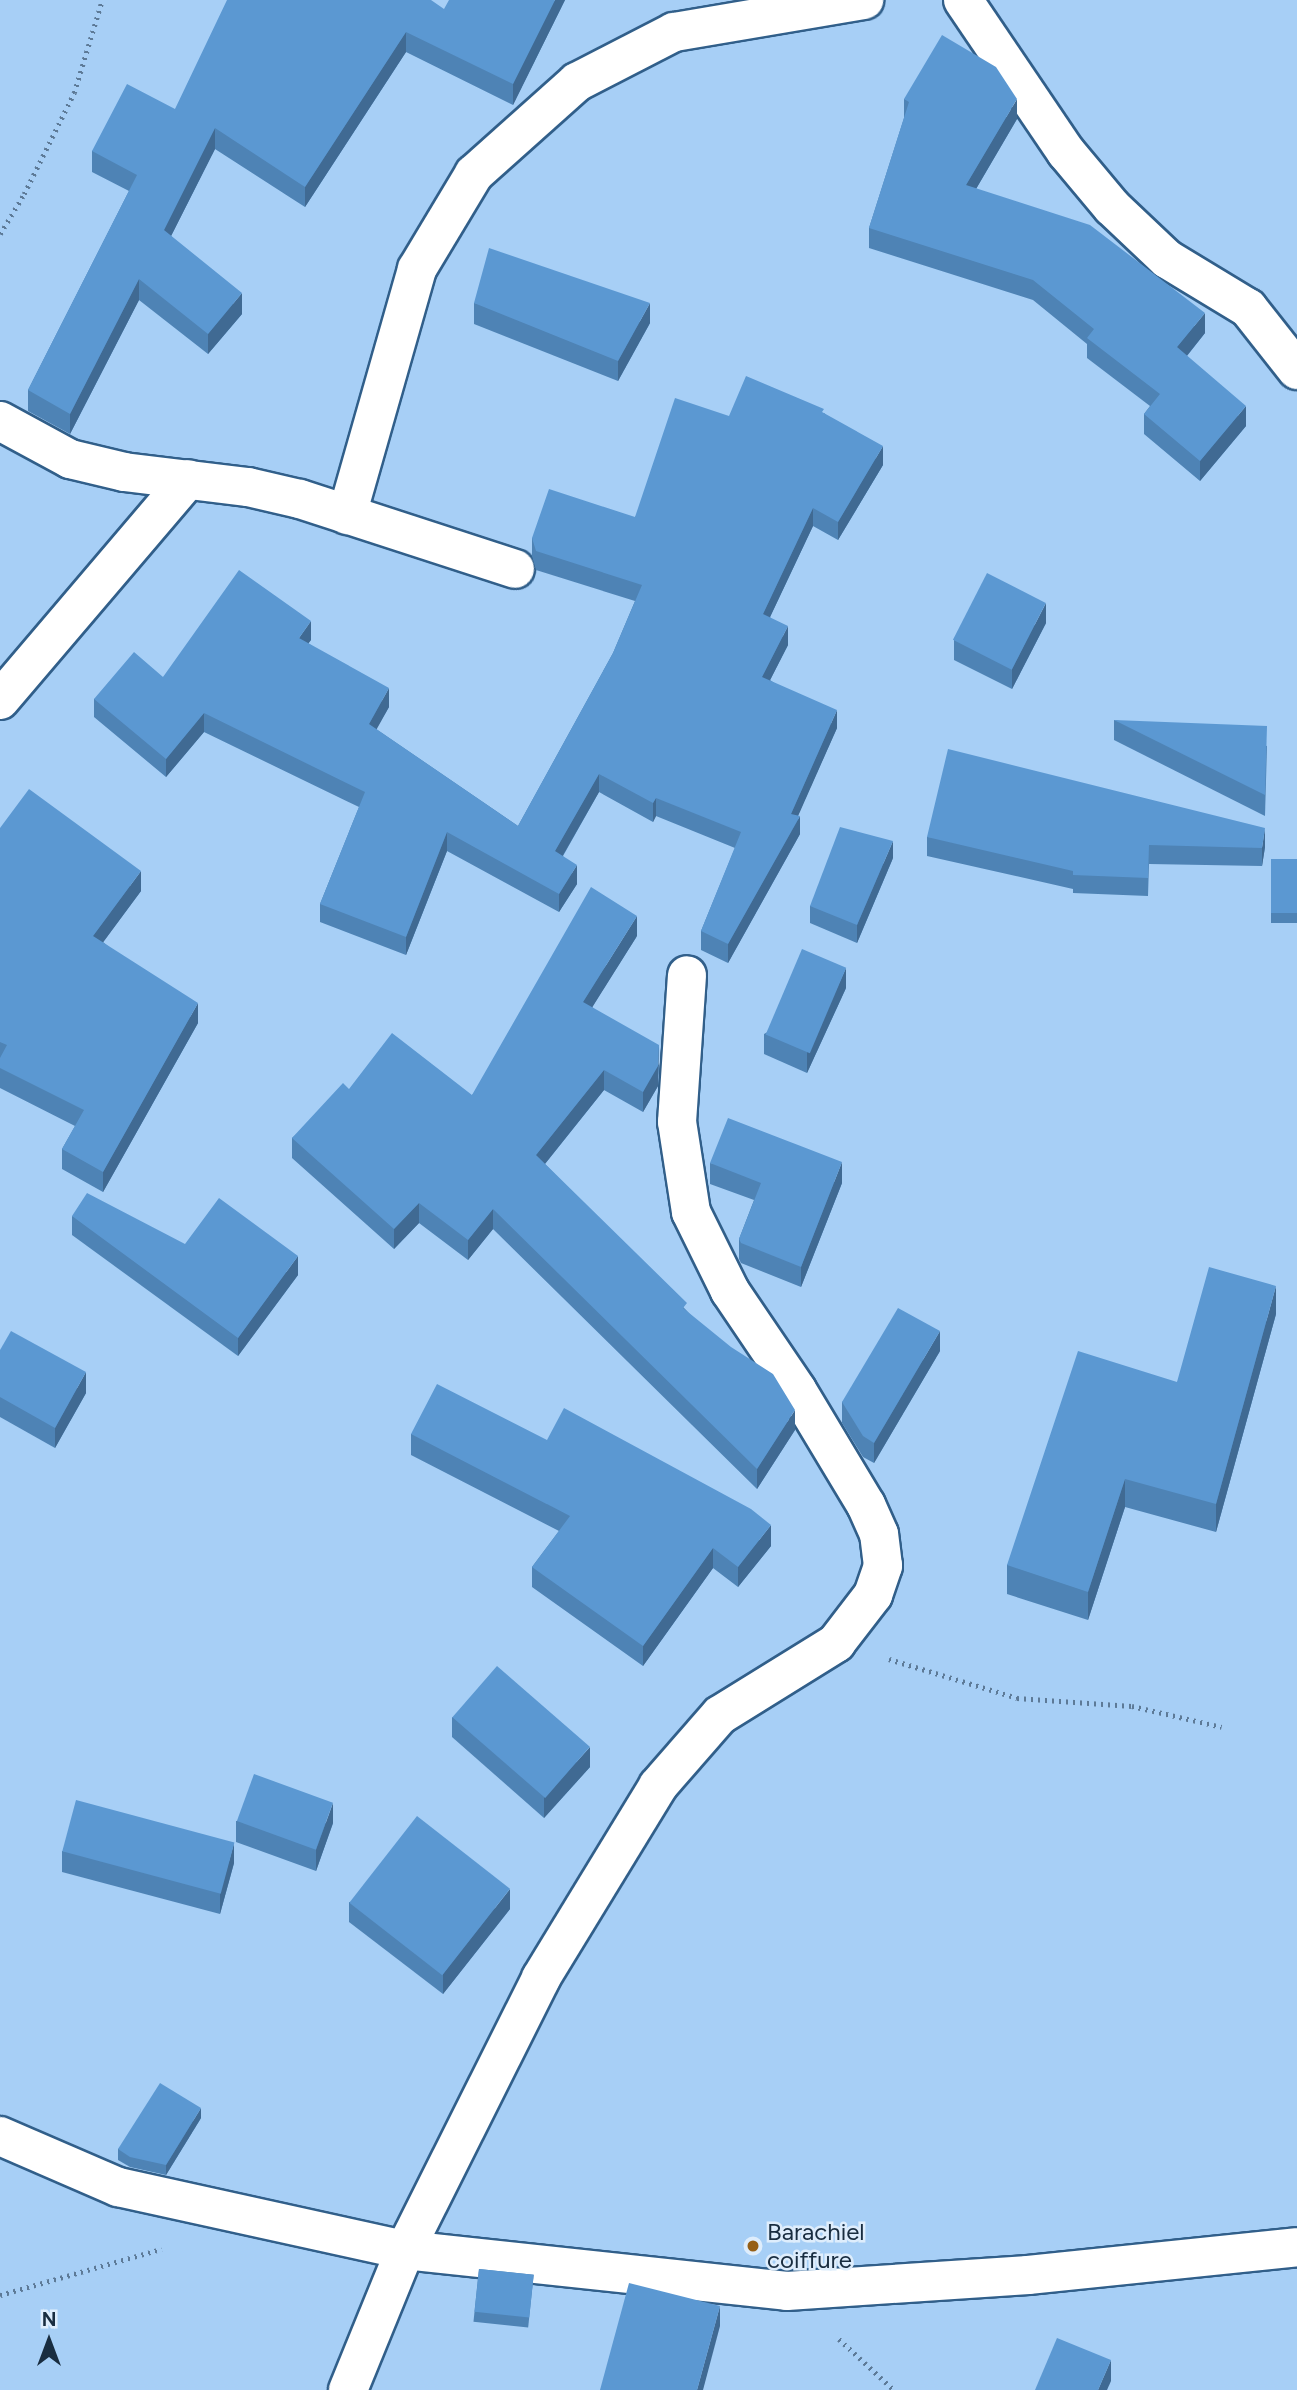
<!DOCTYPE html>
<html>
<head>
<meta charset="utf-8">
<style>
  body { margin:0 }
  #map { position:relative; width:1297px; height:2390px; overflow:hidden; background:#a7cff6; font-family:Figtree,sans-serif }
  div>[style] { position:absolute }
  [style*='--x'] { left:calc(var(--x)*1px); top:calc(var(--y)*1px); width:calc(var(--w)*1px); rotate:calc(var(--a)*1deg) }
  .path>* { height:4.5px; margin-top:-2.25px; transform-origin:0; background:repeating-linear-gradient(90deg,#5d7a97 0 2px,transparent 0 7px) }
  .roads { filter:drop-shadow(2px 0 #315f8a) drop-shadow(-2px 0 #315f8a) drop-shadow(0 2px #315f8a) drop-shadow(0 -2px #315f8a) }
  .minor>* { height:38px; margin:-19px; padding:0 19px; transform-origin:19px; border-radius:19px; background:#fff }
  .wall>* { inset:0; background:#4e83b5; transform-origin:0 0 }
  .shaded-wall>* { inset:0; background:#406a93 }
  .building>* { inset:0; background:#5b98d2; transform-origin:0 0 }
  .dots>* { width:19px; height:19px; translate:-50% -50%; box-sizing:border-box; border:4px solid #deedfc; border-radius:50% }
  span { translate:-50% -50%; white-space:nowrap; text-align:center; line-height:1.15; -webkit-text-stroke:5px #deedfc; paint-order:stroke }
  .poi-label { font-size:24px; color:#192d40 }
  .left { translate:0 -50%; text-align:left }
  .north { position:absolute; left:14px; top:2306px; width:70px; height:70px; -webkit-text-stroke:5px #deedfc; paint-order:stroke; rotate:0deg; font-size:19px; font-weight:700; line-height:28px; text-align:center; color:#192d40 }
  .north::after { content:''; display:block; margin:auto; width:24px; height:32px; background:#192d40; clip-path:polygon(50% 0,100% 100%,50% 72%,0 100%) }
</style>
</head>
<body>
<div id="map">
  <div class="path">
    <div style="--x:0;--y:234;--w:47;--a:-59"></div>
    <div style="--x:24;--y:194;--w:113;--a:-63.7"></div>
    <div style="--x:74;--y:93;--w:97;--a:-73.2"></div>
    <div style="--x:889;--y:1659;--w:134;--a:16.9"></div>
    <div style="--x:1017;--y:1698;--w:115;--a:4"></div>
    <div style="--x:1132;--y:1706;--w:92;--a:13.1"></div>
    <div style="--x:0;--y:2295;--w:168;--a:-15.9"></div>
    <div style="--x:839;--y:2339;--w:75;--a:42.8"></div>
  </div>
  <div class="roads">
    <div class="minor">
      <div style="--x:963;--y:0;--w:184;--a:55.9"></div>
      <div style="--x:1066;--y:152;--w:72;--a:50.1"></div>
      <div style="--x:1112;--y:207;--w:76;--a:43.4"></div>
      <div style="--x:1167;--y:259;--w:95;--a:31.2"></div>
      <div style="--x:1248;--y:308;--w:79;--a:51.7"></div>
      <div style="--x:0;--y:421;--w:80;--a:28.5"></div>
      <div style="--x:70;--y:459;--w:56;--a:13.5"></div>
      <div style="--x:124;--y:472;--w:125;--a:6.9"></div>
      <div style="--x:248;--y:487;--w:53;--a:13"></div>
      <div style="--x:300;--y:499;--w:226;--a:18"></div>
      <div style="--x:347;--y:515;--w:256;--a:-74.1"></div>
      <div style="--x:417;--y:269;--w:111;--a:-59"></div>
      <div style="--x:474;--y:174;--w:138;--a:-41.8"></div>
      <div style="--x:577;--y:82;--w:109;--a:-27.3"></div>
      <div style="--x:674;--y:32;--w:193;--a:-9.6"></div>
      <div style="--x:0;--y:700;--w:290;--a:-49.6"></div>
      <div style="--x:0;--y:2136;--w:129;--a:23.4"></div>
      <div style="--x:118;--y:2187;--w:294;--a:12.4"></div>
      <div style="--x:405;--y:2250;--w:384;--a:6.1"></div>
      <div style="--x:787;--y:2291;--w:242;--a:-3.8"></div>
      <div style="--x:1028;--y:2275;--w:270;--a:-5.9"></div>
      <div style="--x:348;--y:2390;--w:151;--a:-67.8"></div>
      <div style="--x:405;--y:2250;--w:304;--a:-63.4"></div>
      <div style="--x:541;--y:1978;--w:225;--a:-58.6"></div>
      <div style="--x:658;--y:1786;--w:94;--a:-48.9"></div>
      <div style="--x:720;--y:1715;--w:137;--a:-31.8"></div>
      <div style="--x:836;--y:1643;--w:61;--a:-52.4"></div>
      <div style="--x:873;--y:1595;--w:31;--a:-71"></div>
      <div style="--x:883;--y:1566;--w:32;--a:-97"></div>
      <div style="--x:879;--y:1534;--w:32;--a:-114"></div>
      <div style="--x:866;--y:1505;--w:134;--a:-121"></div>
      <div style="--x:797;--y:1390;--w:120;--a:-124.1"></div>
      <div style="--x:730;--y:1291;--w:88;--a:-116.3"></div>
      <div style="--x:691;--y:1212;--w:91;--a:-98.8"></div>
      <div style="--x:677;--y:1122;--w:147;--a:-86.1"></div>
    </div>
  </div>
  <div class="wall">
    <div style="clip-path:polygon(565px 0,513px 105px,406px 52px,305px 207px,215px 149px,171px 236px,242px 314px,208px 354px,139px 300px,70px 434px,28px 411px,28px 390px,129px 191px,92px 172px,92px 151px,175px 109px,444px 9px)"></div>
    <div style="clip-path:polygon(904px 99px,1017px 119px,976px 189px,1205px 333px,1187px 356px,1246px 426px,1200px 481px,1144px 434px,1144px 414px,1150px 406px,1087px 358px,1087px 344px,1033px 300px,869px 248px,869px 228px,904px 118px)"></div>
    <div style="clip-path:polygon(474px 303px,650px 323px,618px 381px,474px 324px)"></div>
    <div style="clip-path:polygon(824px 413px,883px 465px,838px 540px,813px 526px,770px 617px,788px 645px,770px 680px,837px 728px,798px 815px,800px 834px,728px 963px,701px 950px,701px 931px,735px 848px,656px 816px,653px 822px,599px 792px,563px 856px,577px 884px,559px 912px,447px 851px,406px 955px,320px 922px,320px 904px,359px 807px,204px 732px,166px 777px,94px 717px,94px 699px,163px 677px,311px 640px,308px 643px,389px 707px,376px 729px,518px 826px,613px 653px,635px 601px,536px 570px,532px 556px,532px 538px,635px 517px,729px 416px)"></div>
    <div style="clip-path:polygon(1046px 623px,1012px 689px,954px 660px,954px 640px)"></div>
    <div style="clip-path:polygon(1114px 720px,1267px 746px,1265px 816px,1114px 740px)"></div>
    <div style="clip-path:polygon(0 828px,141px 891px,103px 942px,198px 1023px,103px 1192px,62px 1169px,62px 1149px,75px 1126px,0 1088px)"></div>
    <div style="clip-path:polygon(927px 837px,1265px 847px,1262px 866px,1149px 864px,1148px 896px,1073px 893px,1073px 889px,927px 856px)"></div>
    <div style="clip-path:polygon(893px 858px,857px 943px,810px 923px,810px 906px)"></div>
    <div style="left:1271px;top:859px;width:26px;height:64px"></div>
    <div style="clip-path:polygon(637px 936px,592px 1007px,659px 1065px,658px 1086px,643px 1112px,604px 1090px,545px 1164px,687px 1311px,795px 1430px,757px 1489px,493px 1229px,468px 1260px,419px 1223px,394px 1249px,292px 1158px,292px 1138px,349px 1089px,472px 1095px)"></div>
    <div style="clip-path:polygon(846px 988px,807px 1073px,764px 1054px,764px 1034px)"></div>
    <div style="clip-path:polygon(710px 1163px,842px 1183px,801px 1287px,741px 1263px,739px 1259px,739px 1239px,754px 1200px,710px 1184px)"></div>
    <div style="clip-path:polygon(72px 1216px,298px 1275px,238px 1356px,72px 1235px)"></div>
    <div style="clip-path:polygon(1276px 1314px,1216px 1532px,1125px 1507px,1088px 1620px,1007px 1594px,1007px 1565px,1177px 1382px)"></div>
    <div style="clip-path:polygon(0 1350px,86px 1393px,55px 1448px,0 1417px)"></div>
    <div style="clip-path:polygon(940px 1351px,874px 1463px,863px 1457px,842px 1423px,842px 1402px)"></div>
    <div style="clip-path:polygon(411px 1434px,547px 1440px,771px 1546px,738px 1587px,713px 1568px,643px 1666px,532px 1587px,532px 1567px,559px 1531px,411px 1455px)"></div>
    <div style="clip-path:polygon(452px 1717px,590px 1767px,544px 1818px,452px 1737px)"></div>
    <div style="clip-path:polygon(236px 1821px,333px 1823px,316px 1871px,236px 1842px)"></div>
    <div style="clip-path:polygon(62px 1851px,234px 1863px,220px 1914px,62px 1872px)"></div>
    <div style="clip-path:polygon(349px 1902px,510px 1909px,443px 1994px,349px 1922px)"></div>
    <div style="clip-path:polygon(201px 2118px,166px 2175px,130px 2167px,118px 2160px,118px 2149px)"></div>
    <div style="left:479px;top:2269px;width:55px;height:53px;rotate:6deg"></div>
  </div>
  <div class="shaded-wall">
    <div style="clip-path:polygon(555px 0,565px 0,513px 105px,513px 84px)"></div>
    <div style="clip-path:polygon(406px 32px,406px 52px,305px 207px,305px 187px)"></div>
    <div style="clip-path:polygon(1017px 99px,1017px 119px,966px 206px,966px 185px)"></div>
    <div style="clip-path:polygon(215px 128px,215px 149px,164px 250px,164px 230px)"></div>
    <div style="clip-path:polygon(139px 279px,139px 300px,70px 434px,70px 414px)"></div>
    <div style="clip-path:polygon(242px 293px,242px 314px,208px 354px,208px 334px)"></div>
    <div style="clip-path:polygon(650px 303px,650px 323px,618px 381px,618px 361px)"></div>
    <div style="clip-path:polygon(1205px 313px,1205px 333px,1177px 368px,1177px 347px)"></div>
    <div style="clip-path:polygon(1246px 406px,1246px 426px,1200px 481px,1200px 461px)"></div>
    <div style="clip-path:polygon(883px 446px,883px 465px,838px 540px,838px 522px)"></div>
    <div style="clip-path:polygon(813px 508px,813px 526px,763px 632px,763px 614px)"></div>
    <div style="clip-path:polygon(1046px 603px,1046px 623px,1012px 689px,1012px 669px)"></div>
    <div style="clip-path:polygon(311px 621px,311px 640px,299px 656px,299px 638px)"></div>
    <div style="clip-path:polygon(788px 626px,788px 645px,762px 696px,762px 677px)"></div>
    <div style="clip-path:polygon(389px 688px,389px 707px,369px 743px,369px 724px)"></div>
    <div style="clip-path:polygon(837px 710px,837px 728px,791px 832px,791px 814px)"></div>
    <div style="clip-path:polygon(204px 713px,204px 732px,166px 777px,166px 759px)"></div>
    <div style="clip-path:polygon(599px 774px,599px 792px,555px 869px,555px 851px)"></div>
    <div style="clip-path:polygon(656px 798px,656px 816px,653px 822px,653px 803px)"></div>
    <div style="clip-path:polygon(800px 816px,800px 834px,728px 963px,728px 944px)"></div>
    <div style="clip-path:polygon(1265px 828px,1265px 847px,1262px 866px,1262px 848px)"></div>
    <div style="clip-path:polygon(447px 832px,447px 851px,406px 955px,406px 937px)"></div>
    <div style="clip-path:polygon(893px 841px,893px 858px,857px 943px,857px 925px)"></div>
    <div style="clip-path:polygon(577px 865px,577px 884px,559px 912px,559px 894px)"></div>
    <div style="clip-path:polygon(141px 871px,141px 891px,93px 956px,93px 936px)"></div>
    <div style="clip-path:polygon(637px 916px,637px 936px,583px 1022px,583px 1002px)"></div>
    <div style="clip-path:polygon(846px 968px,846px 988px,807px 1073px,807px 1053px)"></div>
    <div style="clip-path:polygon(198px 1003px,198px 1023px,103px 1192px,103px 1172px)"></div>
    <div style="clip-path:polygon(659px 1045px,658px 1086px,643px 1112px,643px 1092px)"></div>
    <div style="clip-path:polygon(604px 1070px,604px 1090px,536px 1175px,536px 1155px)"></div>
    <div style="clip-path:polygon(842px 1162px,842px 1183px,801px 1287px,801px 1267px)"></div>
    <div style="clip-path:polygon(419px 1203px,419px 1223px,394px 1249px,394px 1229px)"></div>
    <div style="clip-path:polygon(493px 1209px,493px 1229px,468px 1260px,468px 1240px)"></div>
    <div style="clip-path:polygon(298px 1256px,298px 1275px,238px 1356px,238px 1338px)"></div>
    <div style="clip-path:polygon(1276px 1286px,1276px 1314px,1216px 1532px,1216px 1504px)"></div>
    <div style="clip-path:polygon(940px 1331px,940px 1351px,874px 1463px,874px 1443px)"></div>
    <div style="clip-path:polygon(86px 1372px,86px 1393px,55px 1448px,55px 1428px)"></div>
    <div style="clip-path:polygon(795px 1410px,795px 1430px,757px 1489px,757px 1469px)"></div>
    <div style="clip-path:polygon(1125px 1479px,1125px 1507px,1088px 1620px,1088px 1592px)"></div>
    <div style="clip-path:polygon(771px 1525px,771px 1546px,738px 1587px,738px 1567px)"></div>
    <div style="clip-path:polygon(713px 1548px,713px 1568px,643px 1666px,643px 1646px)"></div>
    <div style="clip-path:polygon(590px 1747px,590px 1767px,544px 1818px,544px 1798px)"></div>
    <div style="clip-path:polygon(333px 1803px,333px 1823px,316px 1871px,316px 1850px)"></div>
    <div style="clip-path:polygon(234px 1843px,234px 1863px,220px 1914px,220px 1894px)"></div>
    <div style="clip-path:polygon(510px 1889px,510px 1909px,443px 1994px,443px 1974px)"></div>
    <div style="clip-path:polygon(201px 2108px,201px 2118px,166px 2175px,166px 2165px)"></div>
    <div style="clip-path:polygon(720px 2306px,720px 2326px,703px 2390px,697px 2390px)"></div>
    <div style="clip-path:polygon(1111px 2360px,1111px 2381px,1107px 2390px,1098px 2390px)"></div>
  </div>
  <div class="building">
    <div style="clip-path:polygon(227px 0,431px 0,444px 9px,449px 0,555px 0,513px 84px,406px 32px,305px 187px,215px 128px,164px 230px,242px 293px,208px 334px,139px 279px,70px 414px,28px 390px,137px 175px,92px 151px,127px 84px,175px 109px)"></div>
    <div style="clip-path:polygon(942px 35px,996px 67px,1017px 99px,966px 185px,1090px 225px,1205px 313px,1177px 347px,1246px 406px,1200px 461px,1144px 414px,1160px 394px,1087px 338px,1094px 329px,1033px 280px,869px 228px,909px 102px,904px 99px)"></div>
    <div style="clip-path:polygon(489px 248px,650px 303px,618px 361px,474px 303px)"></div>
    <div style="clip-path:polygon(746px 376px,824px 409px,822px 412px,883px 446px,838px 522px,813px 508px,763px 614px,788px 626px,762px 677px,837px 710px,791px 814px,800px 816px,728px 944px,701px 931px,741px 832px,656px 798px,653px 803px,599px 774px,555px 851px,577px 865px,559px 894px,447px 832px,406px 937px,320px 904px,365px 792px,204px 713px,166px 759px,94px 699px,134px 652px,163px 677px,239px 570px,311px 621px,299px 638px,389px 688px,369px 724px,518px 826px,613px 653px,642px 585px,536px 551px,532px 538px,549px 489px,635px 517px,675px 398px,729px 416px)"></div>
    <div style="left:987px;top:573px;width:66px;height:75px;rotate:27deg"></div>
    <div style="clip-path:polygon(1114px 720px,1267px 726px,1265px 795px)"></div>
    <div style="clip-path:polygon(948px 749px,1265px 828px,1262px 848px,1149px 845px,1148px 878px,1073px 875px,1073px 871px,927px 837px)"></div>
    <div style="clip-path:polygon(29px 789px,141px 871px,93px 936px,198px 1003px,103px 1172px,62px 1149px,84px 1110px,0 1068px,0 1058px,7px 1045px,0 1042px,0 828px)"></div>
    <div style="clip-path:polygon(840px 827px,893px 841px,857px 925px,810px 906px)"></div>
    <div style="left:1271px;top:859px;width:26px;height:54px"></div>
    <div style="clip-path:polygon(591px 887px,637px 916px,583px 1002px,659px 1045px,658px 1066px,643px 1092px,604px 1070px,536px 1155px,687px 1303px,683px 1308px,731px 1347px,773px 1374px,795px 1410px,757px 1469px,493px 1209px,468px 1240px,419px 1203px,394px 1229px,292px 1138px,343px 1083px,349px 1089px,392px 1033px,472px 1095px)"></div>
    <div style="left:802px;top:949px;width:48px;height:93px;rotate:23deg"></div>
    <div style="clip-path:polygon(728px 1118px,842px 1162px,801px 1267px,741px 1243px,739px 1239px,761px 1183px,710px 1163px)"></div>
    <div style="clip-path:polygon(87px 1193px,185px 1244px,219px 1198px,298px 1256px,238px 1338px,72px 1216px)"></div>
    <div style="clip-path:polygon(1209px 1267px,1276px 1286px,1216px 1504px,1125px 1479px,1088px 1592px,1007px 1565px,1078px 1351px,1177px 1382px)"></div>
    <div style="clip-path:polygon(898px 1308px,940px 1331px,874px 1443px,863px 1436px,842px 1402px)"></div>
    <div style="clip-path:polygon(11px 1331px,86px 1372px,55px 1428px,0 1397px,0 1350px)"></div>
    <div style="clip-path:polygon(437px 1384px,547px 1440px,564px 1408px,751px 1509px,771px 1525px,738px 1567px,713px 1548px,643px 1646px,532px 1567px,570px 1516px,411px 1434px)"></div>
    <div style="left:497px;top:1666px;width:123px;height:68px;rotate:41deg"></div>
    <div style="left:254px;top:1774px;width:84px;height:50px;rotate:20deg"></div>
    <div style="left:76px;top:1800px;width:164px;height:53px;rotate:15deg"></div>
    <div style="left:417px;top:1816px;width:118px;height:110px;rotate:38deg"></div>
    <div style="clip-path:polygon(160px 2083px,201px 2108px,166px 2165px,130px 2157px,118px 2149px)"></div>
    <div style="left:479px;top:2269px;width:55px;height:43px;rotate:6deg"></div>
    <div style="clip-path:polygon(629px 2283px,720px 2306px,697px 2390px,600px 2390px)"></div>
    <div style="clip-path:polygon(1057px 2338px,1111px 2360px,1098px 2390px,1035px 2390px)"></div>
  </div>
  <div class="dots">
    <div style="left:753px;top:2246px;background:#955f16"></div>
  </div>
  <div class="poi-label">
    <span class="left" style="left:767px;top:2246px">Barachiel<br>coiffure</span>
  </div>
  <div class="north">N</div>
</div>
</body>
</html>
